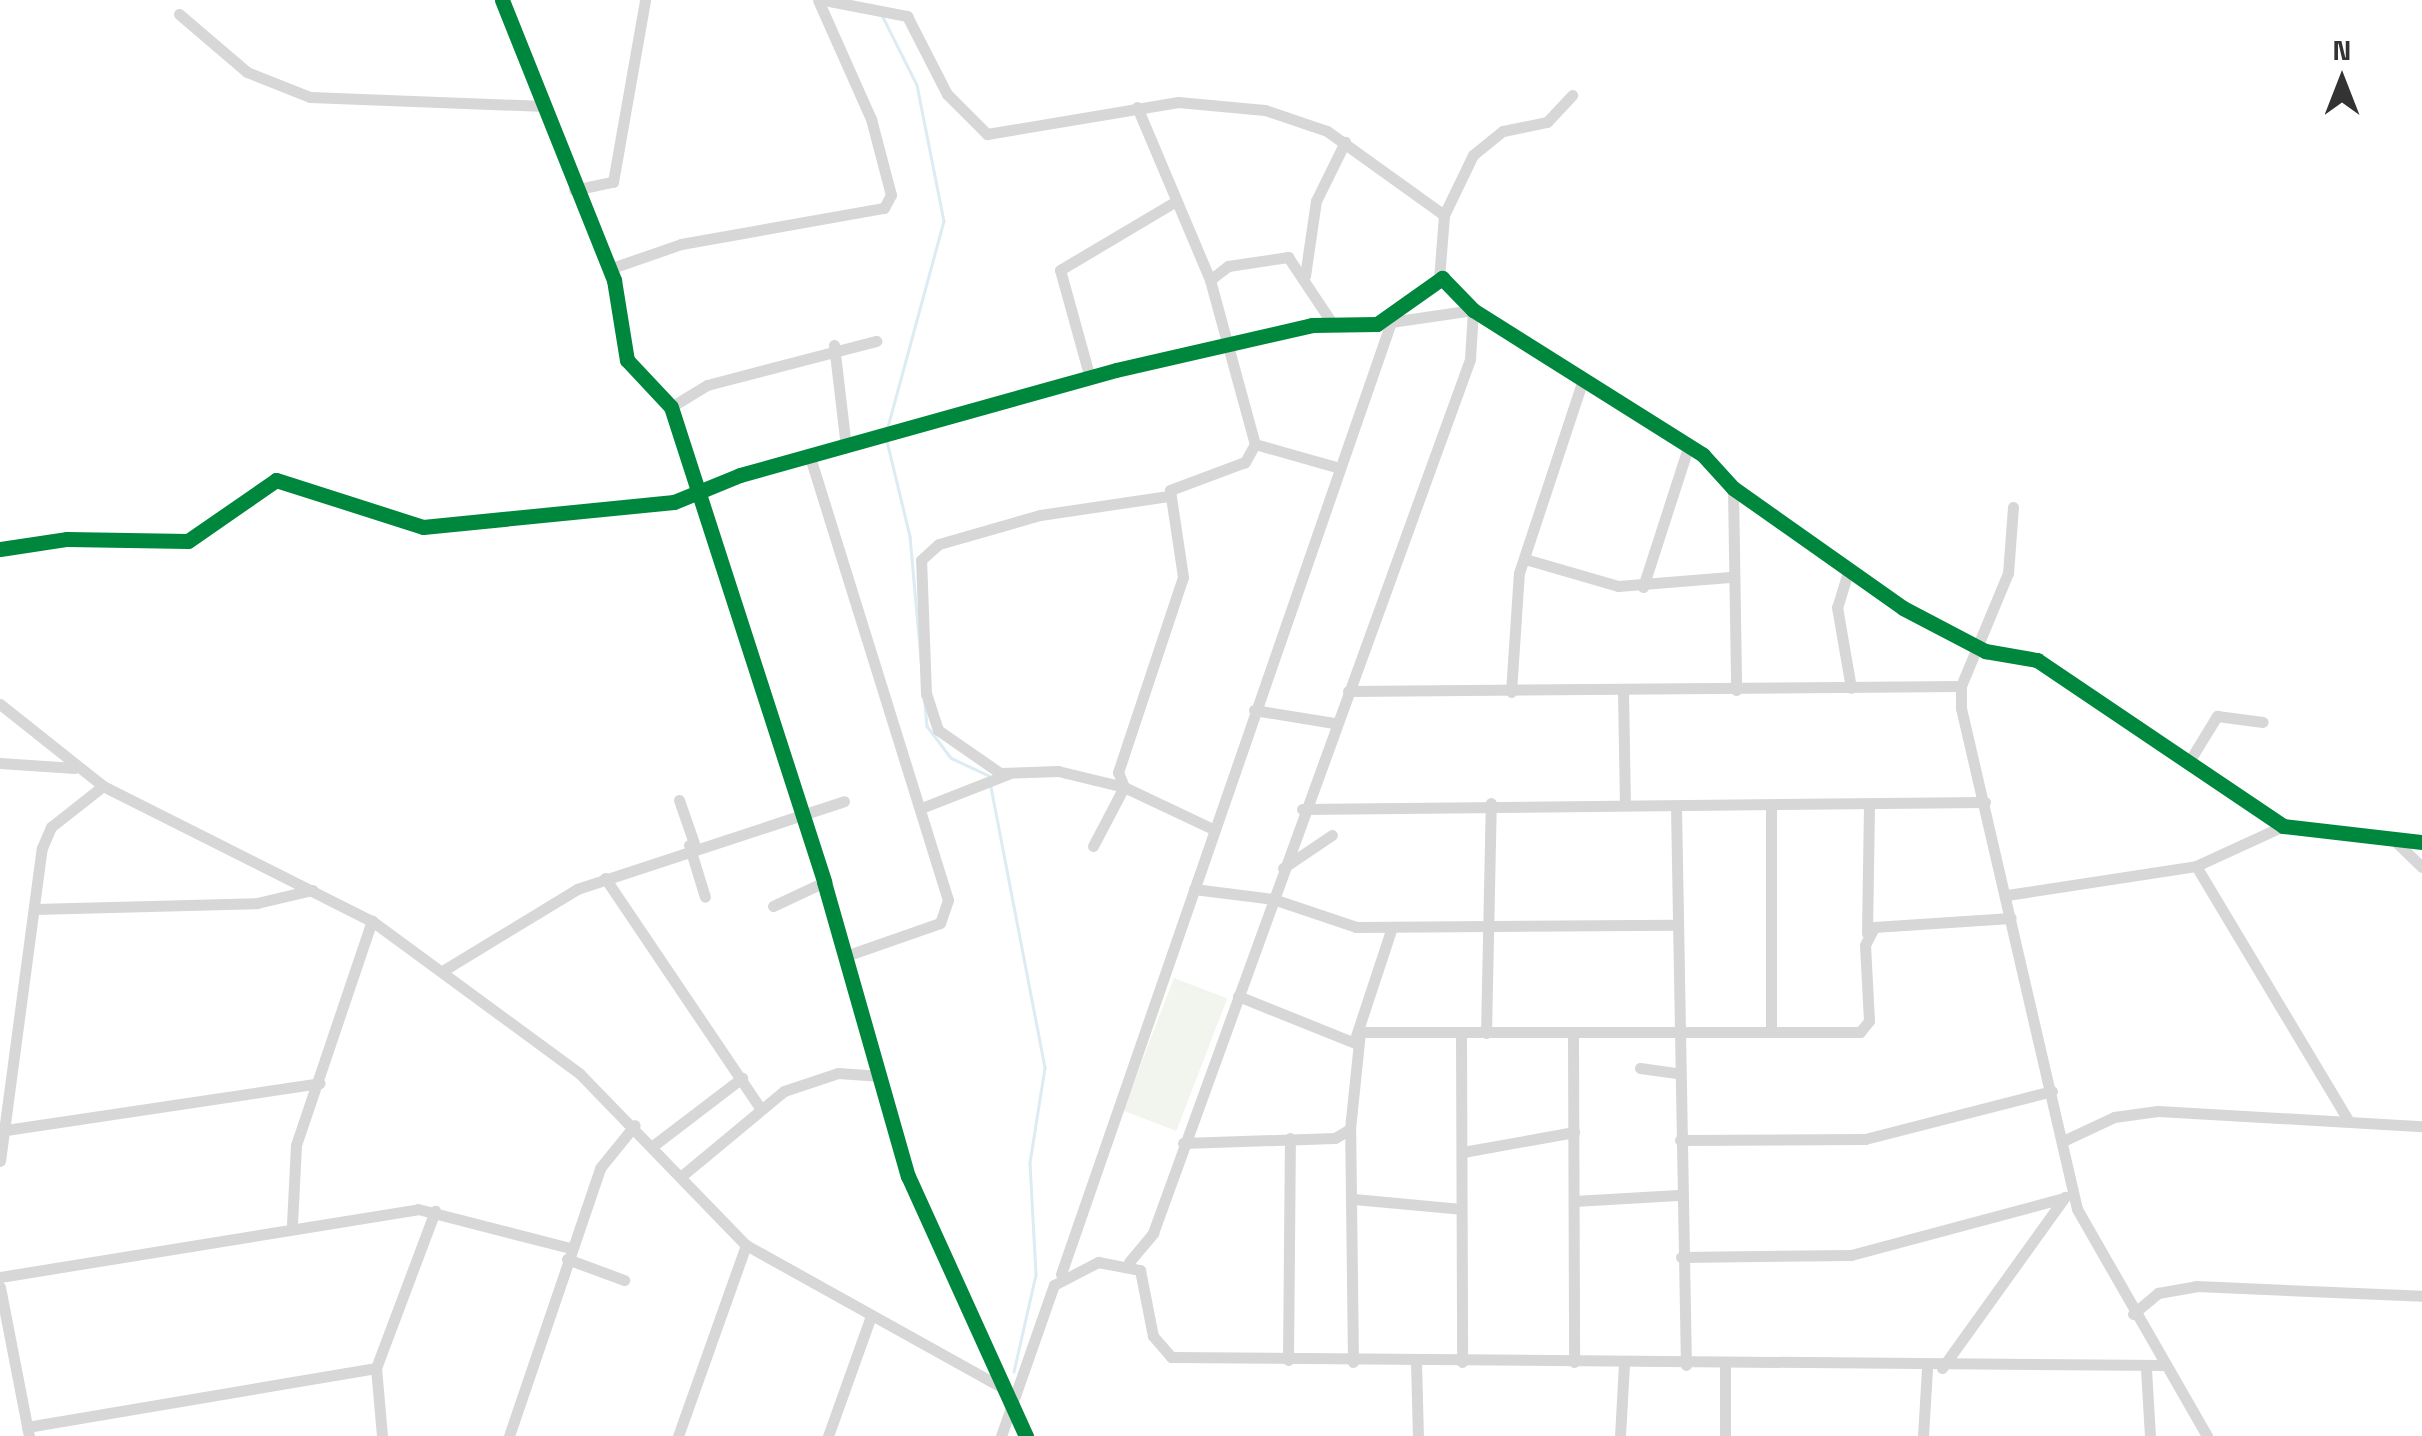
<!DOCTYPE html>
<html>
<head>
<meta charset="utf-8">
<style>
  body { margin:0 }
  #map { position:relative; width:2422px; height:1436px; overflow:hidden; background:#fff; font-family:"Space Grotesk",sans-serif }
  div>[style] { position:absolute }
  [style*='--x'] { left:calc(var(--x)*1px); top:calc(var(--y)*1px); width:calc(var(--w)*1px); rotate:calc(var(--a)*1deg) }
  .green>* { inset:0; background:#f1f5ed; transform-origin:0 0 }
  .stream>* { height:2.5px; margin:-1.25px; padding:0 1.25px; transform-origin:1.25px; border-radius:1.25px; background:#ddebf3 }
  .minor>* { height:11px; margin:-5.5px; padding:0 5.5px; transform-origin:5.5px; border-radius:5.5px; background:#d7d7d7 }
  .cycleway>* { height:15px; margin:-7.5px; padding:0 7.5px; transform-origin:7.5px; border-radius:7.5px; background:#00873e }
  span { translate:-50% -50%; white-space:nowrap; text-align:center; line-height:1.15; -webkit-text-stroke:10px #fff; paint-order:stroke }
  .north { position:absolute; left:2292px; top:30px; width:100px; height:100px; -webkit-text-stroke:8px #fff; paint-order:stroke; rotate:0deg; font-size:28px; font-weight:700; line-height:40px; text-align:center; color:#333 }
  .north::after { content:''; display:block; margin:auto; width:35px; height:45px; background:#333; clip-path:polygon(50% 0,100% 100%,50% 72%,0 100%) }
</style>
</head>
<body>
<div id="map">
  <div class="green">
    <div style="left:1174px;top:978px;width:57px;height:142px;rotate:21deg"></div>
  </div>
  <div class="stream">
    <div style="--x:882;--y:15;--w:78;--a:63.4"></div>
    <div style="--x:917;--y:85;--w:139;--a:78.8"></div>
    <div style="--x:944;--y:221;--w:213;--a:105.2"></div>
    <div style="--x:887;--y:441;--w:98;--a:76.4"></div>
    <div style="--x:910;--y:536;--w:191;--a:84.9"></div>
    <div style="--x:927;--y:726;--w:40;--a:53"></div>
    <div style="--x:951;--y:758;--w:41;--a:24.7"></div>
    <div style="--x:991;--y:787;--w:286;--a:79.1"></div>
    <div style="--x:1045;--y:1068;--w:96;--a:99"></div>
    <div style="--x:1030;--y:1163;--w:112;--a:86.9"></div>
    <div style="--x:1036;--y:1275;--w:99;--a:102.8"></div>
  </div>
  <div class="minor">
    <div style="--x:502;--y:0;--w:302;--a:68.2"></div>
    <div style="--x:614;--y:280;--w:81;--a:80.8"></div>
    <div style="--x:627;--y:360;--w:64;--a:46.9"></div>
    <div style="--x:671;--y:407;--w:499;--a:72.1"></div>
    <div style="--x:824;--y:882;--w:306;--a:74.1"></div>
    <div style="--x:908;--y:1176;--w:286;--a:65.6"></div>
    <div style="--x:824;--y:0;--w:85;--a:10.9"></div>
    <div style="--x:907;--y:16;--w:88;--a:62.9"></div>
    <div style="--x:947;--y:94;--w:57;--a:45"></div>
    <div style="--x:987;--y:134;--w:194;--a:-9.5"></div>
    <div style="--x:1178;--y:102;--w:87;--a:5.3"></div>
    <div style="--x:1265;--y:110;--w:65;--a:18.7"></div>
    <div style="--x:1327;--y:131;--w:144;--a:35.7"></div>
    <div style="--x:179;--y:14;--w:89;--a:40.5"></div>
    <div style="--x:247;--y:72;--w:68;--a:21.6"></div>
    <div style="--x:310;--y:97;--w:234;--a:2.2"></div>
    <div style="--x:1137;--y:107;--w:188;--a:67.1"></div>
    <div style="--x:1210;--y:280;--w:170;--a:74.7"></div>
    <div style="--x:1255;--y:444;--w:21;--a:119"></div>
    <div style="--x:1245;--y:462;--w:80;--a:159.5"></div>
    <div style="--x:1170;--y:490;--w:88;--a:81.5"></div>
    <div style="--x:1183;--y:577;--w:206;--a:108.4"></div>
    <div style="--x:1118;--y:772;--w:16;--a:68"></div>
    <div style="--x:1124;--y:787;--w:98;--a:25.3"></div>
    <div style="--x:574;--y:190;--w:40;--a:-12"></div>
    <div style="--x:613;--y:182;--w:185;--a:-80"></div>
    <div style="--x:609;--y:269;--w:76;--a:-19.1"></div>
    <div style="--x:681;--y:244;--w:206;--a:-10.1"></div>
    <div style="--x:884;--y:208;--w:15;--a:-62"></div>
    <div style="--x:891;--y:195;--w:79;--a:-104.7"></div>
    <div style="--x:871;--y:119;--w:130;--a:-114"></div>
    <div style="--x:1305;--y:276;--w:76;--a:-81.7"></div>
    <div style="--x:1316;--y:201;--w:66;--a:-63.8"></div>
    <div style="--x:1439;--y:279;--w:64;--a:-85.5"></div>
    <div style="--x:1444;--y:215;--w:67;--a:-64.2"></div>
    <div style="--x:1473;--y:155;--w:38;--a:-39"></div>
    <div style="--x:1503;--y:131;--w:45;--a:-11.6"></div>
    <div style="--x:1547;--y:122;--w:37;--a:-47"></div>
    <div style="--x:1210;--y:280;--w:23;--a:-38"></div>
    <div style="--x:1228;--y:266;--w:61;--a:-8.5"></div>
    <div style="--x:1288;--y:257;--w:79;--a:56.3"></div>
    <div style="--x:834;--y:345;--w:103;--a:83.3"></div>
    <div style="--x:1090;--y:378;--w:112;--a:-105.5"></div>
    <div style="--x:1060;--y:270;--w:131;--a:-30.7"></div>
    <div style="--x:671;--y:407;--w:42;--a:-31.4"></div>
    <div style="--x:707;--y:385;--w:175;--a:-14.6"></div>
    <div style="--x:1255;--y:444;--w:88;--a:15.8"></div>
    <div style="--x:810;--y:457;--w:464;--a:72.7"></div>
    <div style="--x:948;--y:900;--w:24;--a:109"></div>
    <div style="--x:940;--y:923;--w:100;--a:160.7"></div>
    <div style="--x:1733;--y:488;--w:202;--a:89.1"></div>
    <div style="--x:2013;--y:507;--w:66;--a:94.3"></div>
    <div style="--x:2008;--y:573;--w:122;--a:112.6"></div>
    <div style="--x:1961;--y:686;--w:22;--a:90"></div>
    <div style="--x:1961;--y:708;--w:514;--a:76.96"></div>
    <div style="--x:2077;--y:1209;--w:262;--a:60.2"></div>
    <div style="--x:0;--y:549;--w:68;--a:-8.5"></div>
    <div style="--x:67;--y:539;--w:121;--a:0.9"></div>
    <div style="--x:188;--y:541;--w:107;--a:-34.7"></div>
    <div style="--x:276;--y:480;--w:154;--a:17.7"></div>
    <div style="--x:423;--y:527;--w:252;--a:-5.7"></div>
    <div style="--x:674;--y:502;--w:71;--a:-22.2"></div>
    <div style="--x:740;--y:475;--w:390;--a:-15.6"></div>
    <div style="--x:1116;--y:370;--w:201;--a:-12.9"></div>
    <div style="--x:1312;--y:325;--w:65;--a:-0.9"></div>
    <div style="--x:1377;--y:324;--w:80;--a:-35.3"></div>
    <div style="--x:1442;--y:278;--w:45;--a:45.9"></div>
    <div style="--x:1473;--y:310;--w:272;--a:32.2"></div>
    <div style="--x:1703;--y:455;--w:45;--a:47.7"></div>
    <div style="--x:1733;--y:488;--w:208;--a:35.2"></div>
    <div style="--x:1903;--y:608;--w:93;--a:27.7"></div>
    <div style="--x:1985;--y:651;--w:53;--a:9.8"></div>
    <div style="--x:2037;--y:660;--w:297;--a:34"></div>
    <div style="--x:2283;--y:826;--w:140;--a:6.6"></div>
    <div style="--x:1525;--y:559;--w:97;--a:16.2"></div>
    <div style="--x:1618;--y:586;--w:112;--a:-4.6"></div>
    <div style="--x:1848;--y:572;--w:37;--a:107"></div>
    <div style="--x:1837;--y:607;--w:82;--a:80.2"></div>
    <div style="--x:1643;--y:587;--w:149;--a:-72.1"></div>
    <div style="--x:1348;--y:691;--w:613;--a:-0.47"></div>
    <div style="--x:1511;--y:692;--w:119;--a:-86.2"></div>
    <div style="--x:1519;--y:573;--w:203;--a:-71.7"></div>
    <div style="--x:1623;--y:692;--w:113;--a:89"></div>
    <div style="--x:0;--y:704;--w:132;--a:38.5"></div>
    <div style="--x:103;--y:786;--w:301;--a:26.7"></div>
    <div style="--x:372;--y:921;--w:258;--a:36.3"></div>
    <div style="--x:580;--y:1074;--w:238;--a:45.9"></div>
    <div style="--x:746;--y:1245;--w:288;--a:29.1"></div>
    <div style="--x:1254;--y:710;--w:81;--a:9.2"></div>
    <div style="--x:2190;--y:760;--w:52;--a:-58.5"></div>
    <div style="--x:2217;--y:716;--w:46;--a:7.4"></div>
    <div style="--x:0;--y:763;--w:75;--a:3.8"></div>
    <div style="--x:679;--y:800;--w:46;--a:70.8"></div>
    <div style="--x:1676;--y:806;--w:559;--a:88.98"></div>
    <div style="--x:1771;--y:806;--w:223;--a:90"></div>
    <div style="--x:924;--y:807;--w:90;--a:-21.4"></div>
    <div style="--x:1302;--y:809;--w:683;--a:-0.59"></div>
    <div style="--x:2396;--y:842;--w:36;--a:44"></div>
    <div style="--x:689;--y:845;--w:54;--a:72.9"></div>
    <div style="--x:1093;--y:846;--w:67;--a:-62.3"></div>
    <div style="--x:1124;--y:787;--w:68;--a:-166.4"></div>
    <div style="--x:1058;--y:771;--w:58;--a:178"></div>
    <div style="--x:1000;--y:773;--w:75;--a:-145.3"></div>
    <div style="--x:938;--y:730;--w:38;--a:-108"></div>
    <div style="--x:926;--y:694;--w:134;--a:-92.1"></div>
    <div style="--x:921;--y:560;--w:24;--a:-42"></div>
    <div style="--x:939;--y:544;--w:105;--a:-16"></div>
    <div style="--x:1040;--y:515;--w:130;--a:-8.4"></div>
    <div style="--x:2196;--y:866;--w:96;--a:-24.7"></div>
    <div style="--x:1283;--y:868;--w:59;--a:-34"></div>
    <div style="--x:605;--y:878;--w:277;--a:56"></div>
    <div style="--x:1194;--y:889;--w:80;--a:7.2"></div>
    <div style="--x:1273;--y:899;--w:88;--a:18.6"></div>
    <div style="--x:1356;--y:927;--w:318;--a:-0.4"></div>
    <div style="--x:2007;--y:895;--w:191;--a:-8.7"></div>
    <div style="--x:2196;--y:866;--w:296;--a:59.1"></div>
    <div style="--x:773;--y:906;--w:56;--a:-25.2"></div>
    <div style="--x:35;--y:909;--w:222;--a:-1.5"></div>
    <div style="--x:257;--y:903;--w:57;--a:-13.3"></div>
    <div style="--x:1867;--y:933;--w:128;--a:-89.1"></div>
    <div style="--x:444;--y:970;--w:156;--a:-31.3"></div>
    <div style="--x:577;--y:889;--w:281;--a:-18.2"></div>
    <div style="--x:1238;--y:996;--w:126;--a:21.9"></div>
    <div style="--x:1486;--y:1033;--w:230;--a:-88.8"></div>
    <div style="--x:1461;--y:1034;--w:328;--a:89.8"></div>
    <div style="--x:1356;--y:1036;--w:115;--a:-71.7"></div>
    <div style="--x:1573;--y:1036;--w:326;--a:89.8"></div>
    <div style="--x:1640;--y:1068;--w:37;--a:8"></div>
    <div style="--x:6;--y:1130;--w:317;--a:-8.5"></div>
    <div style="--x:1680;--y:1140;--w:185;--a:-0.3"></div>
    <div style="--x:1865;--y:1139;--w:193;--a:-14.4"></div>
    <div style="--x:2063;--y:1141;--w:56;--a:-25.2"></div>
    <div style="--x:2114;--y:1117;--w:44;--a:-7.8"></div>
    <div style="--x:2158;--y:1111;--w:264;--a:3.3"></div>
    <div style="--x:1183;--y:1143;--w:152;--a:-1.9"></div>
    <div style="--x:1335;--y:1138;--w:17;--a:-31"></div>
    <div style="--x:654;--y:1145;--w:111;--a:-37.3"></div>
    <div style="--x:1463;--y:1152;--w:113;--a:-10.2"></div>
    <div style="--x:0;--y:1161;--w:316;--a:-82.4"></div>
    <div style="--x:42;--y:848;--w:23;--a:-67"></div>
    <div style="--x:51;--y:827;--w:66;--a:-38.3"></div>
    <div style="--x:684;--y:1174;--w:130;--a:-39.7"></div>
    <div style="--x:784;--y:1091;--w:57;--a:-18.4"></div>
    <div style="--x:838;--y:1073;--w:39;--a:4"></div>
    <div style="--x:1354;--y:1199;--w:107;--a:5.3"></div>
    <div style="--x:1574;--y:1201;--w:104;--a:-3.3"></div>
    <div style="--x:292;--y:1224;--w:79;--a:-87.1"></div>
    <div style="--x:296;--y:1145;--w:237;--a:-71.3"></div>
    <div style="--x:1681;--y:1257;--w:170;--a:-0.7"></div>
    <div style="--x:1851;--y:1255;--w:220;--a:-15"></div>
    <div style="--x:567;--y:1259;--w:61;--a:20.2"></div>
    <div style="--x:1129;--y:1262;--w:38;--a:-50"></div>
    <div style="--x:1153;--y:1233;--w:930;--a:-70.06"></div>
    <div style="--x:1470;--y:359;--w:49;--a:-86.5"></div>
    <div style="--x:1473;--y:310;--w:83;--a:171.7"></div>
    <div style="--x:1061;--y:1274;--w:1011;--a:-70.88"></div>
    <div style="--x:0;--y:1277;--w:423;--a:-9.2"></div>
    <div style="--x:418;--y:1209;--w:157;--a:14.4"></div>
    <div style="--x:0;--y:1287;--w:152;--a:79"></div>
    <div style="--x:2133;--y:1314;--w:33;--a:-40"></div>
    <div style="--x:2158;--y:1293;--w:39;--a:-10"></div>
    <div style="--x:2196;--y:1286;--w:226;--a:2.5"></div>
    <div style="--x:1288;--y:1360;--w:222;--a:-89.5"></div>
    <div style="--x:1353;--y:1362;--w:233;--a:-90.7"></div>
    <div style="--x:1350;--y:1129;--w:98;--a:-84.1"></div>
    <div style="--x:1360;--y:1032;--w:500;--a:0"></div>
    <div style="--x:1860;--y:1032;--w:14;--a:-51"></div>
    <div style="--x:1869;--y:1021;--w:76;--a:-93"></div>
    <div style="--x:1865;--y:945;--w:20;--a:-63"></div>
    <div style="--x:1874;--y:927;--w:137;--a:-3.8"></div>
    <div style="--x:1416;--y:1362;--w:74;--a:88.5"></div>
    <div style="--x:1942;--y:1368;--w:211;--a:-54.3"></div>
    <div style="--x:2146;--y:1369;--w:67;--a:86.6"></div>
    <div style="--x:27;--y:1427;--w:354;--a:-9.6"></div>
    <div style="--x:382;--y:1436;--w:68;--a:-95"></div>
    <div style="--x:376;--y:1368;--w:168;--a:-69.4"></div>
    <div style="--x:509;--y:1436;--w:283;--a:-71.2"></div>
    <div style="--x:600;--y:1168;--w:55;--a:-50.9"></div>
    <div style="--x:678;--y:1436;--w:203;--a:-70.4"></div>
    <div style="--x:828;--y:1436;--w:127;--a:-70.3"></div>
    <div style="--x:1001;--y:1436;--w:160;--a:-70.7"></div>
    <div style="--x:1054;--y:1285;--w:50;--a:-27.6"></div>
    <div style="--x:1098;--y:1262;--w:43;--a:10.8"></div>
    <div style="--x:1140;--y:1270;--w:67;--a:78.9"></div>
    <div style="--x:1153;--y:1336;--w:28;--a:49"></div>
    <div style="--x:1171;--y:1357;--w:993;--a:0.46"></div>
    <div style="--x:1620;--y:1436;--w:72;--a:-86.8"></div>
    <div style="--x:1725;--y:1436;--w:70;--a:-90"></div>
    <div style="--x:1923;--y:1436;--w:68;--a:-86.6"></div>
  </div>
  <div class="cycleway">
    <div style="--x:502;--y:0;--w:302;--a:68.2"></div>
    <div style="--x:614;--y:280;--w:81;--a:80.8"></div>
    <div style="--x:627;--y:360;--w:64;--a:46.9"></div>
    <div style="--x:671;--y:407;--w:499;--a:72.1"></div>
    <div style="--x:824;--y:882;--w:306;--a:74.1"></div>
    <div style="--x:908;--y:1176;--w:286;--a:65.6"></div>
    <div style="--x:0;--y:549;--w:68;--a:-8.5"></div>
    <div style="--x:67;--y:539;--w:121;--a:0.9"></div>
    <div style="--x:188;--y:541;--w:107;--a:-34.7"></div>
    <div style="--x:276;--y:480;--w:154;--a:17.7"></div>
    <div style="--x:423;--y:527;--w:252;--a:-5.7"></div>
    <div style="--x:674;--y:502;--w:71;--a:-22.2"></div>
    <div style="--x:740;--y:475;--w:390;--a:-15.6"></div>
    <div style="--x:1116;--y:370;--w:201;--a:-12.9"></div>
    <div style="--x:1312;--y:325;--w:65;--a:-0.9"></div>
    <div style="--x:1377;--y:324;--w:80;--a:-35.3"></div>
    <div style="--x:1442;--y:278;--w:45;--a:45.9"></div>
    <div style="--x:1473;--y:310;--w:272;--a:32.2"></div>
    <div style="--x:1703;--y:455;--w:45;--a:47.7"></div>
    <div style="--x:1733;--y:488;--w:208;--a:35.2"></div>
    <div style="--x:1903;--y:608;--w:93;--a:27.7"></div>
    <div style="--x:1985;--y:651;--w:53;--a:9.8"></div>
    <div style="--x:2037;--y:660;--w:297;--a:34"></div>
    <div style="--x:2283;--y:826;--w:140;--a:6.6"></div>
  </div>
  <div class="north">N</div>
</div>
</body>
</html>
